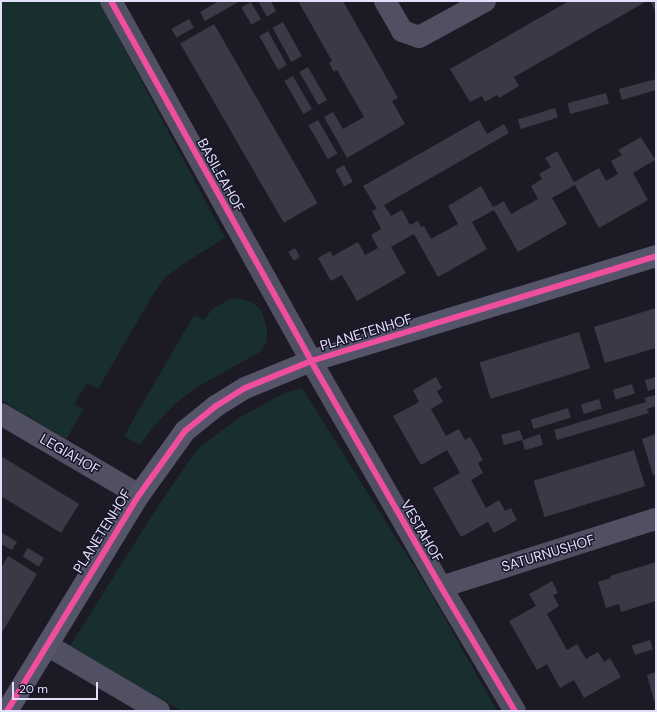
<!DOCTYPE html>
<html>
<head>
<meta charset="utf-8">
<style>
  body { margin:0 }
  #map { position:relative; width:657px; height:712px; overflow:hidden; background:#1c1a24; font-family:"DM Sans",sans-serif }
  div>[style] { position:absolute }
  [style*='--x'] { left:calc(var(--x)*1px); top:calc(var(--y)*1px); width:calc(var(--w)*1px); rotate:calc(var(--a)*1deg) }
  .green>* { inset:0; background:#192f2f }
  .building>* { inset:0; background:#3b3945; transform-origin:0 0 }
  .street>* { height:22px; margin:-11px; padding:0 11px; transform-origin:11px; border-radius:11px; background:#515063 }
  .secondary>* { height:22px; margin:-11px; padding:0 11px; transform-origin:11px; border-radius:11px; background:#555569 }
  .cycleway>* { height:6px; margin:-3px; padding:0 3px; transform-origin:3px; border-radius:3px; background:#ef4d9e }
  span { translate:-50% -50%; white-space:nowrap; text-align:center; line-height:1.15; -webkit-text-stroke:3px #181529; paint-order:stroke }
  .street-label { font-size:14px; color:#e3e0fb }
  .frame { position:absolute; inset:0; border:2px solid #e3e0fb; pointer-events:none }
  .scale { position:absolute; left:12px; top:682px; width:86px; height:18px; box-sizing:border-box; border:2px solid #e3e0fb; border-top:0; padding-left:5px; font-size:12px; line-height:14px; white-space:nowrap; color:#e3e0fb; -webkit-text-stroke:3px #181529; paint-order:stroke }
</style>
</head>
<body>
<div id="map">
  <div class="green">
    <div style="clip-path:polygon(1px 1px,99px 1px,225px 238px,183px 264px,165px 278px,154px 293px,98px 389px,87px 383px,74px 404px,84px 409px,66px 439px,1px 400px)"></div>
    <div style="clip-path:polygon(232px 298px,243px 299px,255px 304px,262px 312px,267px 328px,267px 342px,260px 352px,195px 388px,174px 405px,153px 427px,140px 445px,124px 436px,194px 315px,204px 320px,212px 309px)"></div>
    <div style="clip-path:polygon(302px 388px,430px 592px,497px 711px,182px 711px,70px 646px,158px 506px,199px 447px,239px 418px,284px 393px)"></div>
  </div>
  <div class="building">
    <div style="clip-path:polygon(219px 1px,240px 1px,205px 21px,200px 12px)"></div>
    <div style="clip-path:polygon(258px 1px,271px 1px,276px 11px,267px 17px)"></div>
    <div style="clip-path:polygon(298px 1px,343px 1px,398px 98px,392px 101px,405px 124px,347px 158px,324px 117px,333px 112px,343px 129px,364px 117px,337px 70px,334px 72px,329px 63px,332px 61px)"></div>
    <div style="clip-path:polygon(569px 1px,647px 1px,514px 77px,519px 86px,499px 98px,497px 95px,485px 102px,482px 96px,470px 102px,450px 69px)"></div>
    <div style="clip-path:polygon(650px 1px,656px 1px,656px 12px)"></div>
    <div style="left:251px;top:2px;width:20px;height:11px;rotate:60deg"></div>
    <div style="left:189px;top:19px;width:10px;height:20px;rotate:61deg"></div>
    <div style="left:283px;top:22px;width:39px;height:12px;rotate:61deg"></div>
    <div style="left:214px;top:24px;width:207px;height:39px;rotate:60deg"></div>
    <div style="left:268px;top:31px;width:39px;height:10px;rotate:61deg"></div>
    <div style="left:308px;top:67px;width:38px;height:10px;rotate:60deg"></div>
    <div style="left:293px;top:76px;width:38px;height:10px;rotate:60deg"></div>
    <div style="clip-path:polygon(656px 79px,656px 90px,622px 100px,619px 89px)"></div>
    <div style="left:606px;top:93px;width:11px;height:40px;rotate:75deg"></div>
    <div style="left:555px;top:108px;width:10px;height:39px;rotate:73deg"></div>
    <div style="left:318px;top:120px;width:39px;height:11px;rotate:60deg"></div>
    <div style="clip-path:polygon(479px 120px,487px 134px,504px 124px,509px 133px,384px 205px,391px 216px,402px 210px,410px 225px,418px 221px,421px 227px,424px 226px,431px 239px,458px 224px,448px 206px,481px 186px,493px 207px,504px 201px,511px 214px,538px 199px,531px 186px,542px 179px,539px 174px,551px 167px,545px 158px,557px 151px,574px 182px,599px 168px,606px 181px,618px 174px,611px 161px,622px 155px,618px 150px,641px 137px,654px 158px,656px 157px,656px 162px,655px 160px,633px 173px,648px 200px,599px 228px,575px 185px,552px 198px,567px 224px,518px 252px,494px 210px,472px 222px,487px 249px,438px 277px,414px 234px,391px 247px,406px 273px,382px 287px,357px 301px,342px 275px,331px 281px,318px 258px,330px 251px,333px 256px,358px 242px,365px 255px,378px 248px,371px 235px,381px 229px,372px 211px,377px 209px,363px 186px)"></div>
    <div style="left:344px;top:165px;width:19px;height:10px;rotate:62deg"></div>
    <div style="clip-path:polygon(295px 248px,300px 257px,294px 261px,288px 252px)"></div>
    <div style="clip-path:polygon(656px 308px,656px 348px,605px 363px,594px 327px)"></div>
    <div style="left:579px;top:332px;width:38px;height:104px;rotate:73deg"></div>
    <div style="clip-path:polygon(436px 377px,442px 388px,437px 391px,443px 402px,431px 409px,446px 436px,459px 429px,465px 440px,470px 437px,483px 460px,478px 463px,483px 473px,471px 480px,486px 508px,499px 500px,505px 511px,511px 508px,517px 520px,494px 533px,488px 522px,461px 537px,433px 488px,460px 473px,447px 450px,421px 465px,393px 416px,419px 402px,413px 390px)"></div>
    <div style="clip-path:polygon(656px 377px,656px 388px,648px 391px,645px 380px)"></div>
    <div style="left:632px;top:384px;width:10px;height:20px;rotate:73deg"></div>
    <div style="clip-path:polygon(656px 395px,656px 406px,647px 409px,649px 413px,557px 440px,554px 430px,646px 402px,644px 398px)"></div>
    <div style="left:599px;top:399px;width:10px;height:19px;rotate:73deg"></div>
    <div style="left:568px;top:408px;width:10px;height:39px;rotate:73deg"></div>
    <div style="clip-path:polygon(520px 430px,523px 440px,540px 434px,543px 445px,525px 450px,522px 440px,504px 445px,501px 435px)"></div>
    <div style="clip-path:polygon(656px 434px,656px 475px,653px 475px,642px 439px)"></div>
    <div style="left:634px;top:450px;width:38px;height:105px;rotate:73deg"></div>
    <div style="clip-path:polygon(1px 456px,79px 504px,61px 533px,1px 496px)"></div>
    <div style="clip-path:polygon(1px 532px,17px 542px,12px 550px,1px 544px)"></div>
    <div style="left:28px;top:548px;width:19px;height:10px;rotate:32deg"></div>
    <div style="clip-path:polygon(8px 556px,37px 574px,1px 634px,1px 568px)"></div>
    <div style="clip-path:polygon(656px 562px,656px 601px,621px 612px,619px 604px,606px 608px,598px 582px,611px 578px,610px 576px)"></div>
    <div style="clip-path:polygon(552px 581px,558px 593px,553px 595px,559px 606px,547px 614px,567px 650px,577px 644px,586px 659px,598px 652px,604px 662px,610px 658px,621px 677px,584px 698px,574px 680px,560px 688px,547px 664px,537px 670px,509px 621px,536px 606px,529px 594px)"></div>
    <div style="left:650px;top:640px;width:10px;height:19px;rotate:73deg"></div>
    <div style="clip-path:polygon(656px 672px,656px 701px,654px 701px,647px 675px)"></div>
  </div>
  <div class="street">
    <div style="--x:111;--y:1;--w:412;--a:60.9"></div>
    <div style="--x:311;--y:361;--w:261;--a:60.1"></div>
    <div style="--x:441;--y:587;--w:144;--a:59.2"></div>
    <div style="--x:385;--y:1;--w:34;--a:60"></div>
    <div style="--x:402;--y:31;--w:18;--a:19"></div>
    <div style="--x:419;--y:37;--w:75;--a:-28.6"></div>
    <div style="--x:1;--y:414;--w:160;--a:30.4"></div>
    <div style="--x:441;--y:587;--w:225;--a:-17.6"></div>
    <div style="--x:47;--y:645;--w:130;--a:30.5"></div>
  </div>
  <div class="secondary">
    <div style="--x:7;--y:711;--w:253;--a:-58.6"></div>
    <div style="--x:139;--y:495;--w:79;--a:-54.3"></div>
    <div style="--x:185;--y:431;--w:40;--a:-39"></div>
    <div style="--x:216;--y:406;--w:34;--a:-32"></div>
    <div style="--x:245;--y:388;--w:71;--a:-22.2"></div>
    <div style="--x:311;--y:361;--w:361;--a:-16.9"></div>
  </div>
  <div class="cycleway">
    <div style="--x:111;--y:1;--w:412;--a:60.9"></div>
    <div style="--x:311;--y:361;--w:261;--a:60.1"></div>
    <div style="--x:441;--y:587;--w:144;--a:59.2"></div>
    <div style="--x:7;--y:711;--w:253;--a:-58.6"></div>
    <div style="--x:139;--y:495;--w:79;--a:-54.3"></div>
    <div style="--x:185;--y:431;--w:40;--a:-39"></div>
    <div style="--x:216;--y:406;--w:34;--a:-32"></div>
    <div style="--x:245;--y:388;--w:71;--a:-22.2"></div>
    <div style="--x:311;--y:361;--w:361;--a:-16.9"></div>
  </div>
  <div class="street-label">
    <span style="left:221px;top:175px;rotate:61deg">BASILEAHOF</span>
    <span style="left:366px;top:332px;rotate:-17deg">PLANETENHOF</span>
    <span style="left:70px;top:454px;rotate:30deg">LEGIAHOF</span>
    <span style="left:102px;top:531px;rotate:-58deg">PLANETENHOF</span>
    <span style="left:422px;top:531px;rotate:60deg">VESTAHOF</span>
    <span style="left:548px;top:553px;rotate:-17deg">SATURNUSHOF</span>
  </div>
  <div class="frame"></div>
  <div class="scale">20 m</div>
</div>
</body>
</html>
